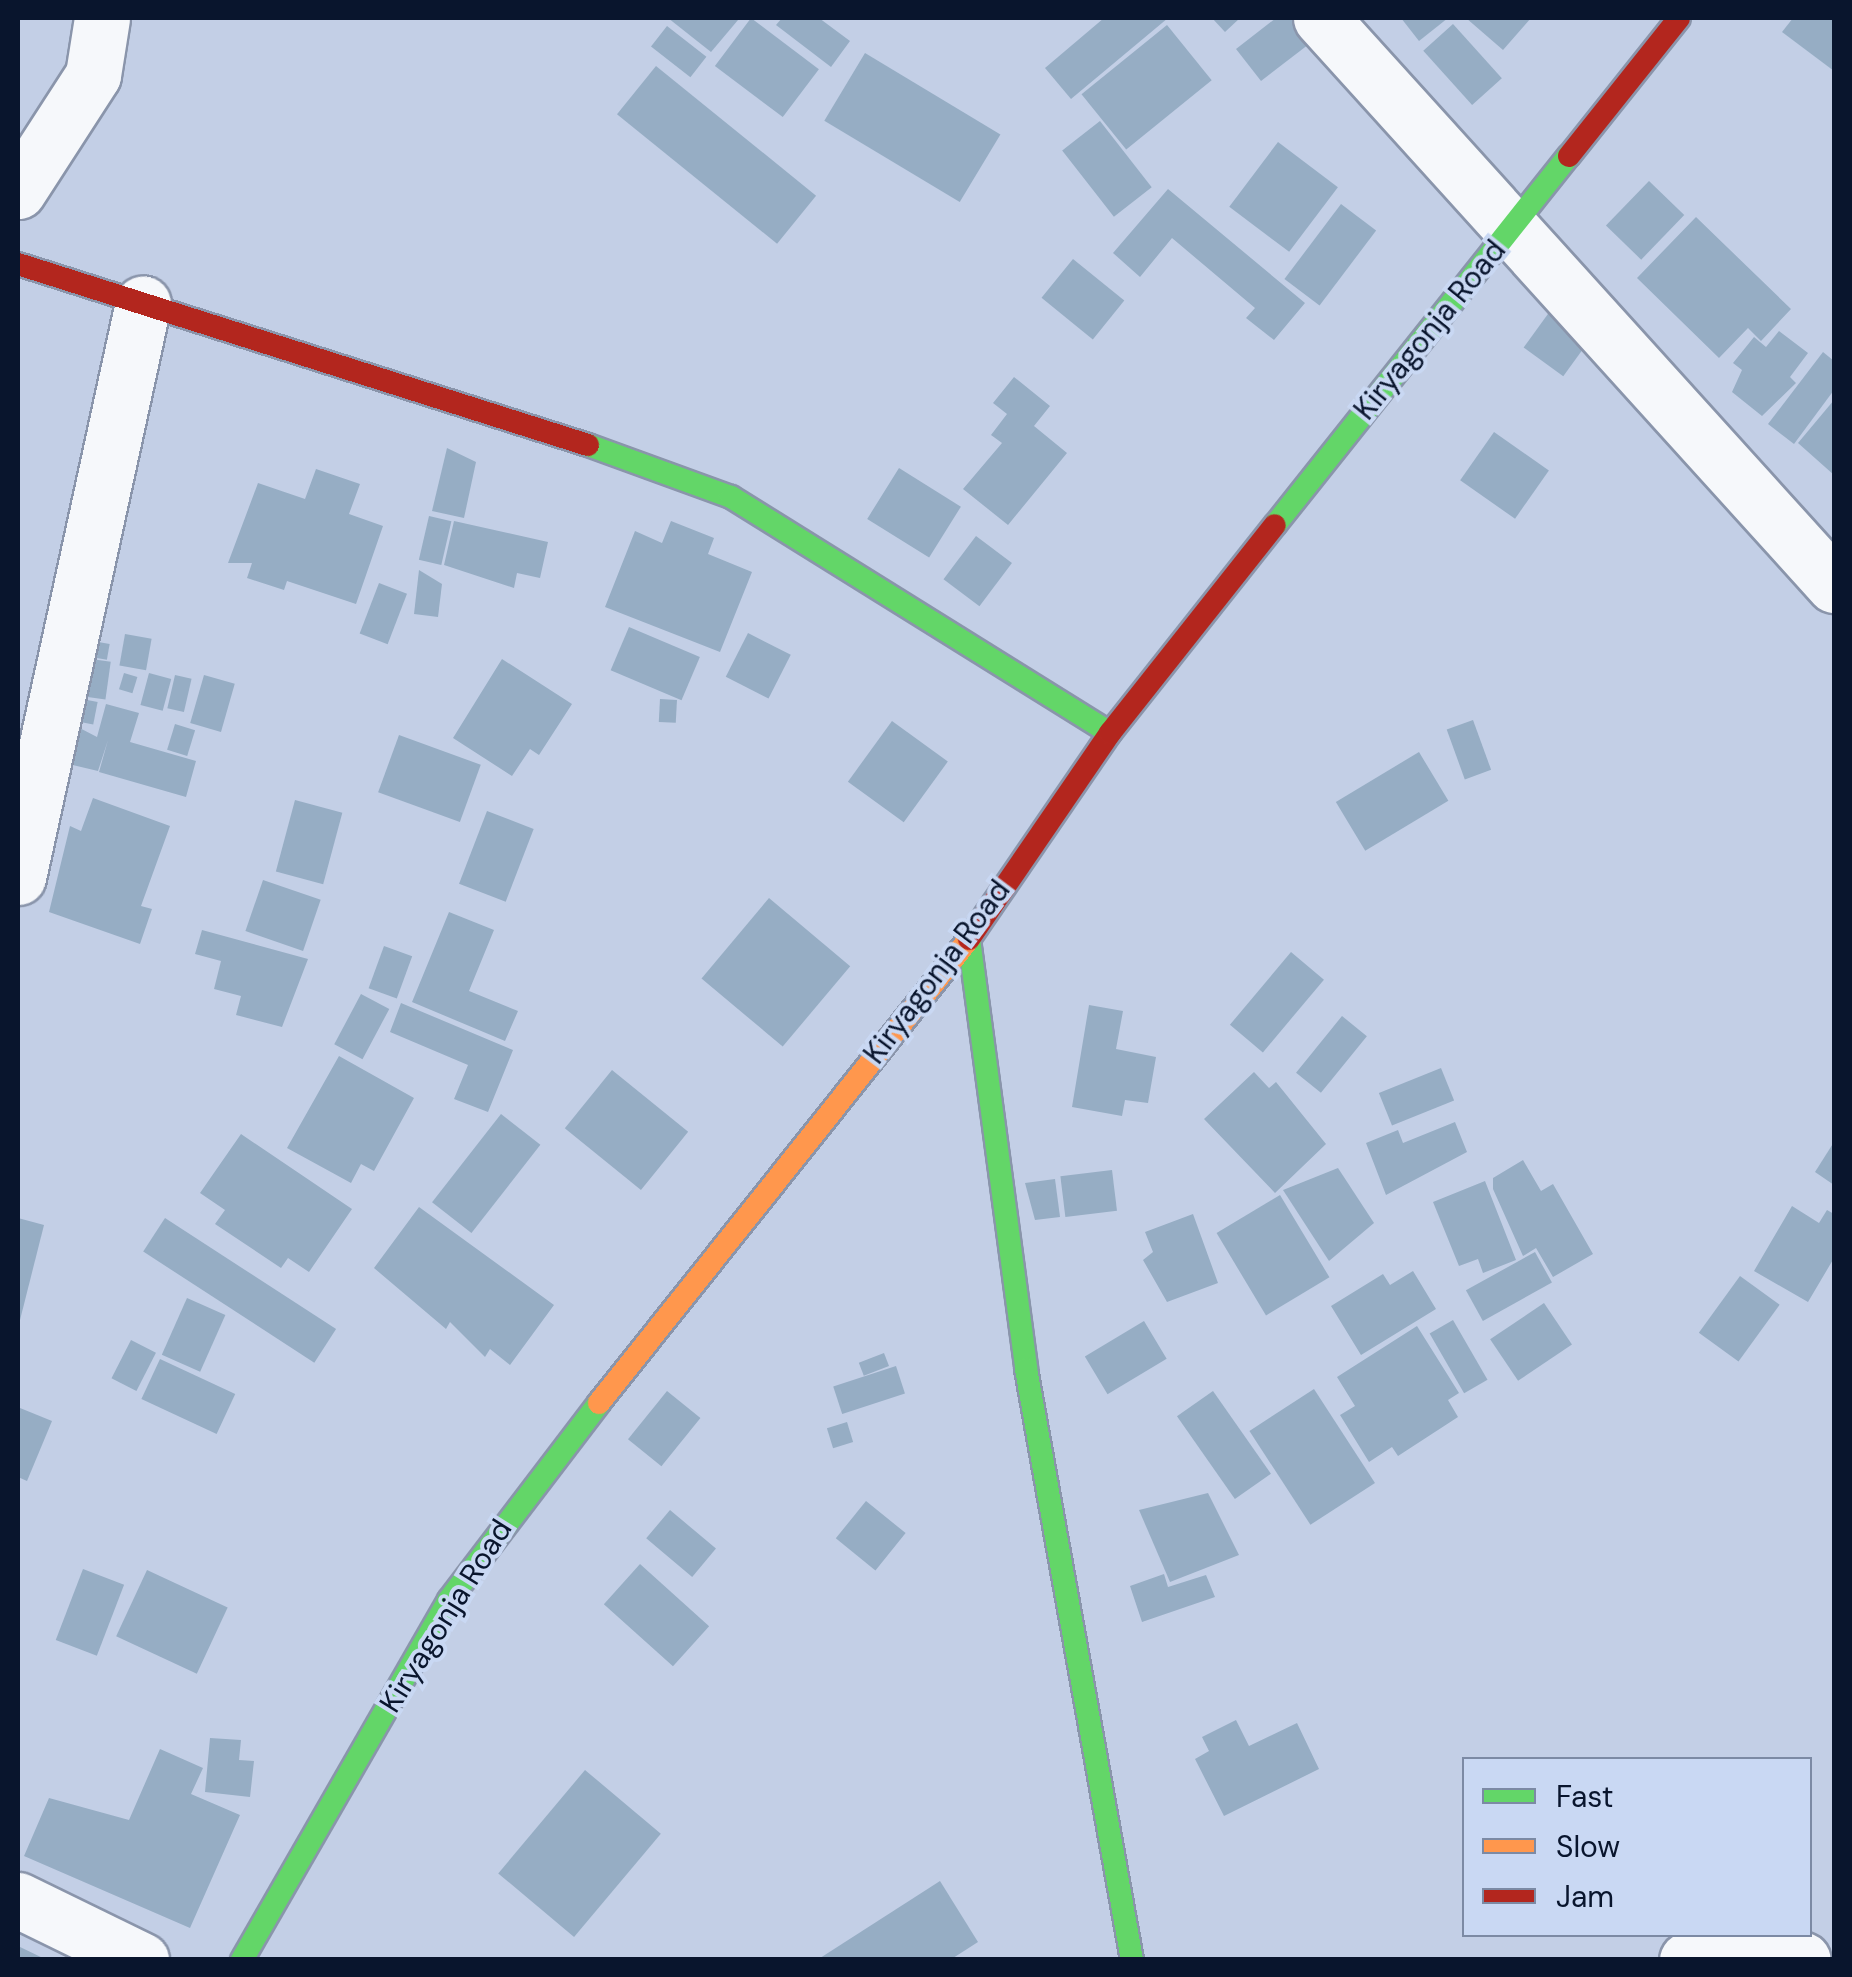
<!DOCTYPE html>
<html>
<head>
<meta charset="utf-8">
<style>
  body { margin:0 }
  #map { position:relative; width:1852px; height:1977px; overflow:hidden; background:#c3cfe6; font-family:"DM Sans",sans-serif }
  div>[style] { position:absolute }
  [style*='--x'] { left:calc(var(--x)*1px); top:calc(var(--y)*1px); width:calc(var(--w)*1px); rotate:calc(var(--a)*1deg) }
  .building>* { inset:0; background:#96adc4; transform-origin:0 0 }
  .roads { filter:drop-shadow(2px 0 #8a95ab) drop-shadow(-2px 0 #8a95ab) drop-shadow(0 2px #8a95ab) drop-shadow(0 -2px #8a95ab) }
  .street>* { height:55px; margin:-27.5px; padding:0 27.5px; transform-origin:27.5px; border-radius:27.5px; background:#f6f8fb }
  .fast>* { height:22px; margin:-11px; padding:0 11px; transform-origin:11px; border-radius:11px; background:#63d668 }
  .slow>* { height:22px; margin:-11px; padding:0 11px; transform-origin:11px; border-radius:11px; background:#ff974d }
  .jam>* { height:22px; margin:-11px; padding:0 11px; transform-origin:11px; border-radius:11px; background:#b3261e }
  span { translate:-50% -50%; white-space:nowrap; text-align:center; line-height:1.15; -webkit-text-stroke:8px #c9d8f3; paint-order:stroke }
  .street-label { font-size:30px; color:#09152d }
  .frame { position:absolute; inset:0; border:20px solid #09152d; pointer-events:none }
  .legend { position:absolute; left:1462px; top:1757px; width:350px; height:180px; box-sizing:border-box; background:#c9d8f3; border:2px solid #7c8aa4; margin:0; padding:12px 18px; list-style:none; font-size:30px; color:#09152d }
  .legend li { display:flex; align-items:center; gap:20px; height:50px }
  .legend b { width:50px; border:2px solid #7c8aa4 }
</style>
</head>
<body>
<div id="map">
  <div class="building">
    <div style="clip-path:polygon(668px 18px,735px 18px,738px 20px,711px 52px)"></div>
    <div style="left:751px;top:18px;width:85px;height:60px;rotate:37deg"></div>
    <div style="clip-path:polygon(782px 18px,819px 18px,850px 41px,831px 67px,776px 25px)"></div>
    <div style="clip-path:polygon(1104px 18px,1168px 18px,1071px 99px,1045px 68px)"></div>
    <div style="clip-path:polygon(1212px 18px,1240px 18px,1225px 32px)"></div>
    <div style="clip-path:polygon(1276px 18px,1295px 18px,1313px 41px,1261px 81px,1236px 49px)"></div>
    <div style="clip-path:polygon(1401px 18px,1448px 18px,1419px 41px)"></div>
    <div style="clip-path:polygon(1466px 18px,1531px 18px,1503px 50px)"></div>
    <div style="clip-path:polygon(1793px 18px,1834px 18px,1834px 71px,1782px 32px)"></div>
    <div style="left:1453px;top:24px;width:73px;height:40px;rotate:48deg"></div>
    <div style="left:1167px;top:25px;width:71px;height:110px;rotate:51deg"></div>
    <div style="left:667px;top:26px;width:50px;height:26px;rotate:38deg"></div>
    <div style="left:865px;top:53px;width:158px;height:79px;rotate:31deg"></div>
    <div style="left:656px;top:66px;width:206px;height:62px;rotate:39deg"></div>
    <div style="left:1100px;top:121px;width:84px;height:48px;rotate:52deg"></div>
    <div style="left:1278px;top:142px;width:75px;height:81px;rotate:37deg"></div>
    <div style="left:1649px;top:181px;width:49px;height:62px;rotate:44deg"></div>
    <div style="clip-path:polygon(1168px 189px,1305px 303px,1274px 340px,1246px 318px,1255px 308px,1172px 238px,1140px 277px,1113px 253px)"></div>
    <div style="left:1341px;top:204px;width:44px;height:94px;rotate:37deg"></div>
    <div style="clip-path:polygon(1696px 217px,1791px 309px,1761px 341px,1748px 328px,1719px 358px,1637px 278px)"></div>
    <div style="left:1073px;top:259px;width:66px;height:50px;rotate:39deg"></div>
    <div style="left:1553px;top:307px;width:49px;height:50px;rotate:36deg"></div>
    <div style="clip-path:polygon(1779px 331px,1808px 353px,1790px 377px,1796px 383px,1762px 416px,1732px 392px,1742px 370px,1733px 363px,1754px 337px,1766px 347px)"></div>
    <div style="clip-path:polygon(1823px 352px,1834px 361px,1834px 390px,1794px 444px,1768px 424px)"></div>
    <div style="clip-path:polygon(1014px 377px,1050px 406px,1034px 426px,1067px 453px,1008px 525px,963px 489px,1002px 443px,991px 435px,1007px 414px,993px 403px)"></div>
    <div style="clip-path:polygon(1834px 400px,1834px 475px,1798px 443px)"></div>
    <div style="left:1494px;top:432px;width:67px;height:59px;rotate:35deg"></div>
    <div style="clip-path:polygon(447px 448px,476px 462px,464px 518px,432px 511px)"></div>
    <div style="left:899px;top:468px;width:73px;height:60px;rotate:32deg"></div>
    <div style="clip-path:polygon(316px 469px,360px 484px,349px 514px,383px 526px,356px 604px,287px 581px,284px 590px,247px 578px,252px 563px,228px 563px,258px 483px,305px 499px)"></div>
    <div style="left:429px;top:516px;width:23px;height:45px;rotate:13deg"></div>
    <div style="clip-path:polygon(454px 521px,548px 542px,540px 578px,517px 573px,514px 588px,444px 565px)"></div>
    <div style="clip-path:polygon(671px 521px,714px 538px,708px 554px,752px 572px,720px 652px,605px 607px,635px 531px,662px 543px)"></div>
    <div style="left:976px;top:536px;width:45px;height:54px;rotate:37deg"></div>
    <div style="clip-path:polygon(419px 570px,442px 584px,438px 617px,414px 614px)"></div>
    <div style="left:379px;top:583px;width:30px;height:54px;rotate:21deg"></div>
    <div style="left:629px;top:627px;width:77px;height:47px;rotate:23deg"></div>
    <div style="left:748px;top:633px;width:48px;height:49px;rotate:27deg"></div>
    <div style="left:125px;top:634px;width:27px;height:32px;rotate:10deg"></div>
    <div style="left:87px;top:640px;width:23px;height:16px;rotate:10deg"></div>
    <div style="left:84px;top:658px;width:27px;height:38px;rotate:8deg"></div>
    <div style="clip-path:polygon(502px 659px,572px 704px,539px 755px,530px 749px,512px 776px,453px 738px)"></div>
    <div style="left:124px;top:673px;width:14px;height:17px;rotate:17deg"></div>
    <div style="left:149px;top:673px;width:23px;height:33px;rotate:15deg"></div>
    <div style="left:175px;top:675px;width:17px;height:34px;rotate:13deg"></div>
    <div style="left:204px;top:675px;width:32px;height:50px;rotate:16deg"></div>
    <div style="left:77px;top:698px;width:21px;height:23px;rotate:11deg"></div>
    <div style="left:660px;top:699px;width:17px;height:23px;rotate:3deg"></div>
    <div style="clip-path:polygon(106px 704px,139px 713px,130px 742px,196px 761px,186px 797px,99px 772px,108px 740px,98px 771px,60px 762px,70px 723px,97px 737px)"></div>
    <div style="left:1473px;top:720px;width:53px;height:28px;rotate:70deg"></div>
    <div style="left:892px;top:721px;width:69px;height:75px;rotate:36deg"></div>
    <div style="left:175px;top:724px;width:21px;height:27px;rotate:17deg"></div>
    <div style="left:399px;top:735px;width:87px;height:61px;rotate:20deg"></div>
    <div style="left:1419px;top:752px;width:57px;height:97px;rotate:59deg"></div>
    <div style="clip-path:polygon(93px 798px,170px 826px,141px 906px,152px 909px,140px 944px,49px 912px,70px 826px,81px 831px)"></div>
    <div style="left:295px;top:800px;width:49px;height:74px;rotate:15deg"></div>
    <div style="left:487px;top:811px;width:50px;height:78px;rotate:21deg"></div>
    <div style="left:263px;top:880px;width:61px;height:54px;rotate:19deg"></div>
    <div style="left:769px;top:898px;width:106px;height:105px;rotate:40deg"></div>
    <div style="clip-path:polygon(449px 912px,494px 930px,469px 991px,518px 1011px,505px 1041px,412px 1002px)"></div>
    <div style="clip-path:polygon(202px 930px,308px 959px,282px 1027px,236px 1015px,241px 996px,214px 989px,221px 961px,195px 954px)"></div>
    <div style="left:384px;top:946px;width:30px;height:45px;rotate:20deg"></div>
    <div style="left:1291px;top:952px;width:43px;height:95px;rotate:40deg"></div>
    <div style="left:361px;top:994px;width:32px;height:57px;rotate:28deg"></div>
    <div style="clip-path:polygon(401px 1003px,513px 1050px,488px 1112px,454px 1099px,468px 1065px,390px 1032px)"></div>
    <div style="clip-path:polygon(1089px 1005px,1123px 1011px,1116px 1049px,1156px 1057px,1148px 1103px,1125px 1100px,1122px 1116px,1072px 1107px)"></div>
    <div style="left:1342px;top:1016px;width:32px;height:73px;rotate:39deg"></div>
    <div style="clip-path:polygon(339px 1056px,414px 1098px,374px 1171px,361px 1164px,351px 1183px,287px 1148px)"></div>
    <div style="left:1441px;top:1068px;width:35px;height:67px;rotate:68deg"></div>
    <div style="left:612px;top:1070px;width:98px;height:75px;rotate:39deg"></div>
    <div style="clip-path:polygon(1254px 1072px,1269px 1088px,1276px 1082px,1326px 1144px,1275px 1193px,1204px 1119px)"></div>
    <div style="left:501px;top:1114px;width:50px;height:112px;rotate:38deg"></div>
    <div style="clip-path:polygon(1455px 1122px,1467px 1152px,1386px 1195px,1366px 1143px,1398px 1130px,1403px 1143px)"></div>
    <div style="clip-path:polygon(241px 1134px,352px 1209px,309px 1272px,288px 1258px,281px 1268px,215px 1224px,225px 1210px,200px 1193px)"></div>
    <div style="clip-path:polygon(1834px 1142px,1834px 1185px,1815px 1172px)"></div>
    <div style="clip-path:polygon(1523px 1160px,1541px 1191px,1553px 1184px,1593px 1254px,1553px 1277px,1536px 1248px,1523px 1256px,1493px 1189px,1493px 1178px)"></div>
    <div style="clip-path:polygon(1338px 1168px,1374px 1223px,1329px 1261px,1283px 1190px)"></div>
    <div style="left:1112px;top:1170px;width:41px;height:52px;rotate:83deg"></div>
    <div style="clip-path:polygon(1055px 1179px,1060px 1217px,1035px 1220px,1025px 1183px)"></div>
    <div style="clip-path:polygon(1485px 1181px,1516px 1260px,1483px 1273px,1478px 1259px,1459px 1266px,1433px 1202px)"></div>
    <div style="left:1280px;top:1195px;width:96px;height:74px;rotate:59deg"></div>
    <div style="clip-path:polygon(1792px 1206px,1819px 1223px,1827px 1210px,1834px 1214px,1834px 1258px,1808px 1302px,1754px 1271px)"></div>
    <div style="clip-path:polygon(419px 1207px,554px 1305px,510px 1365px,490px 1349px,485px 1357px,450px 1322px,446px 1329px,374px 1268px)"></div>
    <div style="clip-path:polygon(1193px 1214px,1218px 1283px,1167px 1302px,1143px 1260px,1153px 1252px,1145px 1232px)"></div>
    <div style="clip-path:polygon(18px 1218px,44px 1225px,19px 1324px,18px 1324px)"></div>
    <div style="left:165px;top:1218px;width:204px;height:40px;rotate:33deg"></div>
    <div style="left:1535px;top:1252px;width:35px;height:79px;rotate:61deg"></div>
    <div style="clip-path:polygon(1413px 1271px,1436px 1309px,1361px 1355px,1331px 1306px,1383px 1274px,1390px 1285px)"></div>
    <div style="left:1740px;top:1276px;width:49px;height:70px;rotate:36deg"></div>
    <div style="left:187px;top:1298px;width:42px;height:62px;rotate:24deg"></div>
    <div style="left:1544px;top:1303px;width:50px;height:65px;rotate:56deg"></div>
    <div style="left:1453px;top:1320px;width:69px;height:27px;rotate:60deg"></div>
    <div style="left:1144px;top:1321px;width:44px;height:69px;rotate:59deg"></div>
    <div style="clip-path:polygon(1417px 1326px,1459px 1393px,1448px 1400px,1458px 1417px,1398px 1456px,1392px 1447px,1369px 1462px,1340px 1415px,1355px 1406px,1337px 1377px)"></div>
    <div style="left:131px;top:1340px;width:28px;height:43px;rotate:27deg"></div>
    <div style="left:884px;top:1353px;width:14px;height:27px;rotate:69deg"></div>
    <div style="left:160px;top:1359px;width:83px;height:44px;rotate:25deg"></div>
    <div style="left:896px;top:1366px;width:29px;height:66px;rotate:72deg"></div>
    <div style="left:1314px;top:1389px;width:112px;height:77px;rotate:57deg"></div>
    <div style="left:667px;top:1391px;width:43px;height:62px;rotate:39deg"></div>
    <div style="left:1213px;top:1391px;width:101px;height:44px;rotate:55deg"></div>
    <div style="clip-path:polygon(20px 1408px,52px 1421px,27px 1481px,18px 1477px)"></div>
    <div style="left:847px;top:1422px;width:21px;height:21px;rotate:73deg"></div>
    <div style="clip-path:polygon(1208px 1493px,1239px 1555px,1170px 1582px,1139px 1510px)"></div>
    <div style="left:866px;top:1501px;width:51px;height:48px;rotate:39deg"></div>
    <div style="left:670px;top:1510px;width:60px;height:37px;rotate:40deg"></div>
    <div style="left:640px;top:1564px;width:93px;height:54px;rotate:42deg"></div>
    <div style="left:83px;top:1569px;width:44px;height:76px;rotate:21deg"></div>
    <div style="left:147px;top:1570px;width:89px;height:73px;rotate:25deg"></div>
    <div style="clip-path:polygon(1164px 1574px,1168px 1587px,1206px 1575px,1215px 1597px,1142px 1622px,1130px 1586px)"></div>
    <div style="clip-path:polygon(1236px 1720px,1249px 1746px,1297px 1723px,1319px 1769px,1224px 1816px,1195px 1759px,1209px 1751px,1202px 1737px)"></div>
    <div style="clip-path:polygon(210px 1738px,241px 1740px,239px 1760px,254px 1761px,250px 1797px,205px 1792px)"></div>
    <div style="clip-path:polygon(160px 1749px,203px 1768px,191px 1794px,240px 1815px,190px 1928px,24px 1856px,49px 1798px,129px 1820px)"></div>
    <div style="left:585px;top:1770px;width:99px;height:135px;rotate:40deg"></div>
    <div style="clip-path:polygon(940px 1881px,978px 1942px,950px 1960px,817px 1960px)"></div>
    <div style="clip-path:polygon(18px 1946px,47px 1960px,18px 1960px)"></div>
  </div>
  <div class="roads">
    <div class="street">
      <div style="--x:1321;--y:18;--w:765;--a:47.86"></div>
      <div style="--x:18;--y:191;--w:138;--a:-57.1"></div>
      <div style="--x:93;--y:75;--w:58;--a:-81"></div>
      <div style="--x:18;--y:877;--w:587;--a:-77.71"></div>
      <div style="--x:18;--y:1900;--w:137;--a:26"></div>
      <div style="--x:1741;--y:1934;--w:67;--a:22.8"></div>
      <div style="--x:1687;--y:1960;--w:47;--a:-33.7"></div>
    </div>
    <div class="fast">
      <div style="--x:588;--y:445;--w:152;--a:20"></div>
      <div style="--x:731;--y:497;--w:446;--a:31.9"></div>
      <div style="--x:1275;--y:525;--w:472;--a:-51.5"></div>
      <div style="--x:969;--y:939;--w:434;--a:82.4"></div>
      <div style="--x:1026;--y:1369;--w:600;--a:79.83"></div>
      <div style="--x:242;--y:1960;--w:415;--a:-60.1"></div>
      <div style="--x:449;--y:1600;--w:248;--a:-52.7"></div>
    </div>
    <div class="slow">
      <div style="--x:599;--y:1403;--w:593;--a:-51.43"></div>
    </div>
    <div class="jam">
      <div style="--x:1569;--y:156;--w:176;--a:-51.4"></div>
      <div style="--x:18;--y:264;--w:598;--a:17.62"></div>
      <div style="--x:969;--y:939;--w:250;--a:-55.6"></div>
      <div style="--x:1110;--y:733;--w:265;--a:-51.6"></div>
    </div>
  </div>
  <div class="street-label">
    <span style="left:1430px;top:330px;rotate:-51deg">Kiryagonja Road</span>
    <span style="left:937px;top:972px;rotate:-53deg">Kiryagonja Road</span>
    <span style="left:446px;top:1616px;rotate:-58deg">Kiryagonja Road</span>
  </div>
  <div class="frame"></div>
  <ul class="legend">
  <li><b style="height:12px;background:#63d668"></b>Fast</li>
  <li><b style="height:12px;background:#ff974d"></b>Slow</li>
  <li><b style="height:12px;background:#b3261e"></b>Jam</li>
  </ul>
</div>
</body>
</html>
